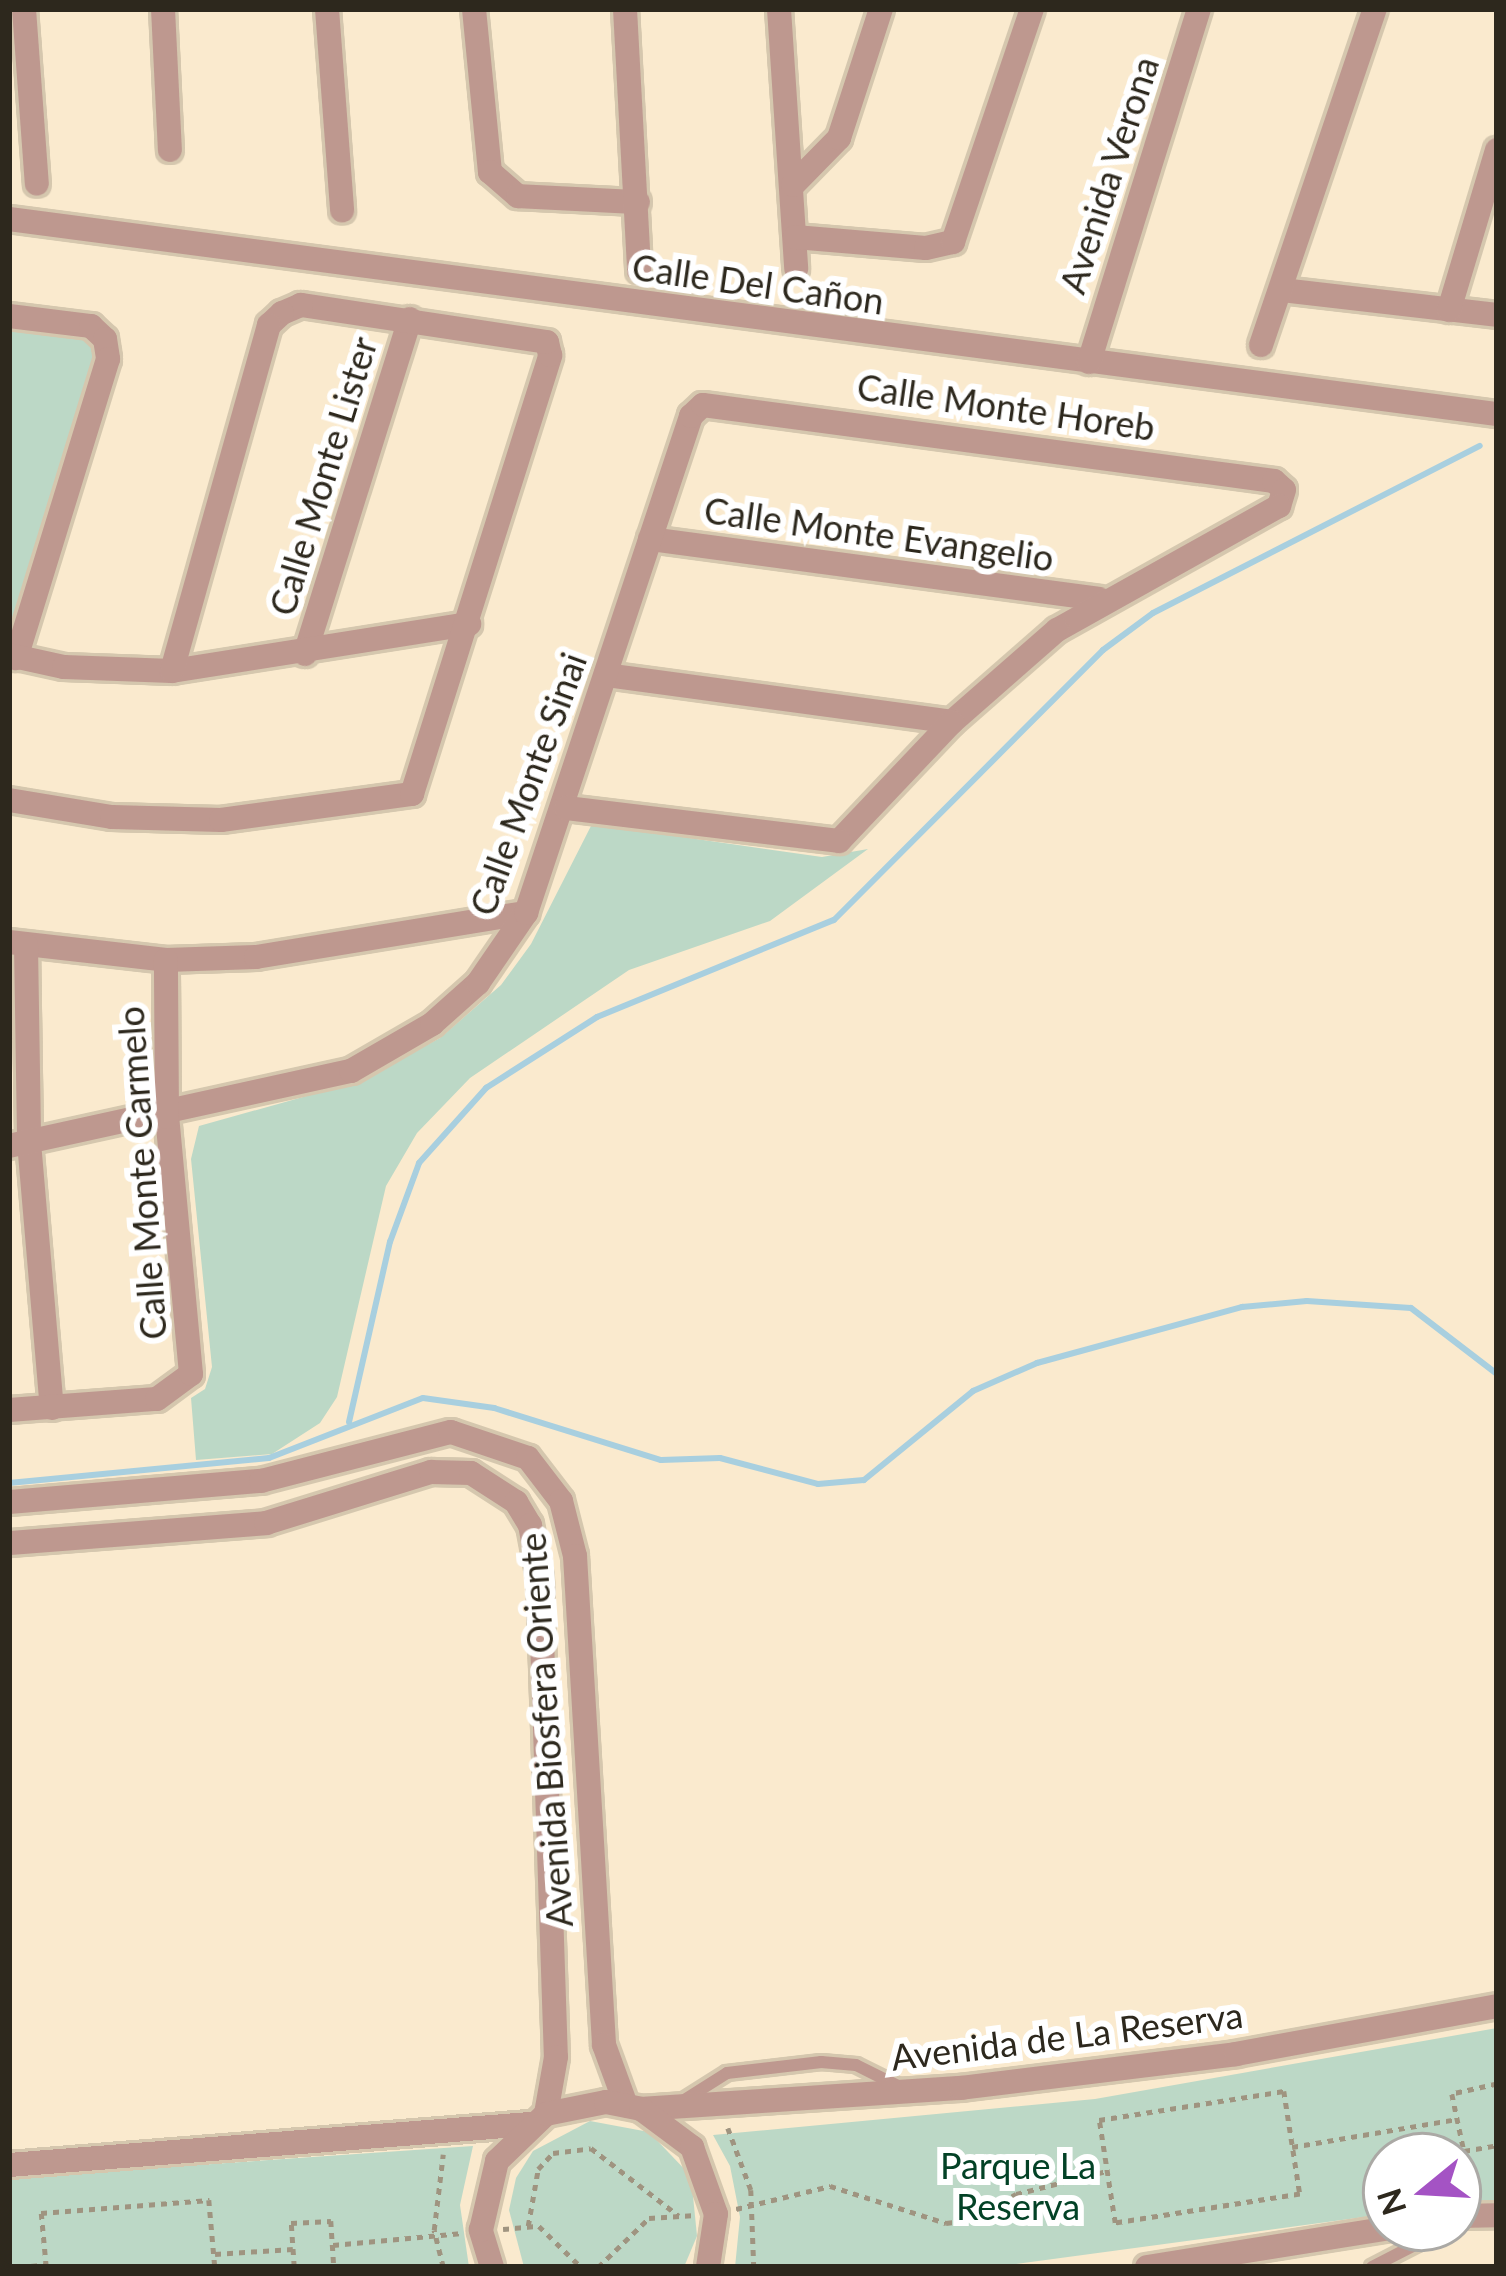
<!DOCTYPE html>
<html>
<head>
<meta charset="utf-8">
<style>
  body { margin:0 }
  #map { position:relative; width:1506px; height:2276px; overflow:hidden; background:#faeace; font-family:Lato,sans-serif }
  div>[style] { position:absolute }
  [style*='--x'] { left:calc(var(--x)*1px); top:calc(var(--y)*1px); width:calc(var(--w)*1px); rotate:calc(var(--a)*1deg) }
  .green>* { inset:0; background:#bcd8c6 }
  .stream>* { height:6px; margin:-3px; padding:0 3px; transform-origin:3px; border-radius:3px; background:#a8cfdf }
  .path>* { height:4.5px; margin-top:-2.25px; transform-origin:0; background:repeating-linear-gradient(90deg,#9f9480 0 6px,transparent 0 12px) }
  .roads { filter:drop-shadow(3px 0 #d5c7ae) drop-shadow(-3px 0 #d5c7ae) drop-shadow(0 3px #d5c7ae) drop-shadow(0 -3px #d5c7ae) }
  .service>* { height:12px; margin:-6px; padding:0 6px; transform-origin:6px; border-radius:6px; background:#be988f }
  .minor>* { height:24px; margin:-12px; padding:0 12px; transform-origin:12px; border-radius:12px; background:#be988f }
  span { translate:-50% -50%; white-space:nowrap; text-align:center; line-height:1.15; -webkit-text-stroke:12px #fff; paint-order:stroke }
  .street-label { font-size:36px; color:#2d281d }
  .park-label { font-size:36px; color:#034226 }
  .frame { position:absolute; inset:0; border:12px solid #2d281d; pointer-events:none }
  .north { position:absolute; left:1362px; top:2132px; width:120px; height:120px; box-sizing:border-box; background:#fff; border:3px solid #aba9a5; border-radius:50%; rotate:252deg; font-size:33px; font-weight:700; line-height:48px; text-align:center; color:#2d281d }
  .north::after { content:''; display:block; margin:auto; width:42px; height:54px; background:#a453c4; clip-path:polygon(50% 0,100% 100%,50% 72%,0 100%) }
</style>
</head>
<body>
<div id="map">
  <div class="green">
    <div style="clip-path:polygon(9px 325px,87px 335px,97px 353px,9px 636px)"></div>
    <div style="clip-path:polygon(592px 824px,822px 857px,868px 849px,770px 921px,629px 970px,470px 1078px,417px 1133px,386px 1186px,337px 1397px,320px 1423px,272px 1454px,196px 1460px,191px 1398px,205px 1389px,212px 1367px,191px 1159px,199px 1126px,360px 1081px,440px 1038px,501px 985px,531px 944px)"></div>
    <div style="clip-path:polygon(1497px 2028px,1497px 2200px,1458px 2205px,1458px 2156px,1386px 2156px,1386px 2214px,994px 2267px,735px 2267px,740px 2217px,730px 2166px,713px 2135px,1095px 2099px)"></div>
    <div style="clip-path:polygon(590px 2121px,649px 2132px,691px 2176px,697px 2236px,684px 2267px,524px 2267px,509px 2210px,516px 2178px,533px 2151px)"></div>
    <div style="clip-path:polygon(473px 2146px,460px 2205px,469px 2267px,9px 2267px,9px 2178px)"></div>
  </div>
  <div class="stream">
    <div style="--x:349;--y:1422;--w:185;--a:-77.2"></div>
    <div style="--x:390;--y:1242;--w:84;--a:-69.8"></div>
    <div style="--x:419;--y:1163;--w:101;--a:-48.2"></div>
    <div style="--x:486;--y:1088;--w:132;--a:-32.6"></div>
    <div style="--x:597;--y:1017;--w:256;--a:-22.3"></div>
    <div style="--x:834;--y:920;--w:381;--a:-45.1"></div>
    <div style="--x:1103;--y:650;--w:62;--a:-36.5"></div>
    <div style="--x:1153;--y:613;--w:367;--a:-27.1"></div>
    <div style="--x:9;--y:1483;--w:261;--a:-5.5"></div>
    <div style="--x:269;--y:1458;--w:165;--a:-21.3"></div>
    <div style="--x:423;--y:1398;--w:72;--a:8"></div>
    <div style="--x:494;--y:1408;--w:175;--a:17.3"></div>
    <div style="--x:661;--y:1460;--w:59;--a:-1.9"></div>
    <div style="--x:720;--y:1458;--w:101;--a:14.9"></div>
    <div style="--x:818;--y:1484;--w:46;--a:-5"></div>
    <div style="--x:864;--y:1480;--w:141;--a:-39.2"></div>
    <div style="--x:973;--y:1391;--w:70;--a:-23.6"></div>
    <div style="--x:1037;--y:1363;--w:213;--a:-15.3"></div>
    <div style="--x:1242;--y:1307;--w:65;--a:-5.3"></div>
    <div style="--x:1307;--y:1301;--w:104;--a:3.9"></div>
    <div style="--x:1411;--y:1308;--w:108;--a:37.5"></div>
  </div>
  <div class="path">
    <div style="--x:1497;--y:2084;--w:46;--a:167.5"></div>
    <div style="--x:1452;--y:2094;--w:58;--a:78.1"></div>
    <div style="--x:1464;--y:2151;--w:34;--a:-10"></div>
    <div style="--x:1284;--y:2091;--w:104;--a:81.2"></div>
    <div style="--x:1300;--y:2194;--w:187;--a:171.1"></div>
    <div style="--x:1115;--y:2223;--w:104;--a:-98.8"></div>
    <div style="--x:1099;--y:2120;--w:187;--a:-8.9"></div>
    <div style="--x:728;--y:2128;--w:66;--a:69.6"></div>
    <div style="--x:751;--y:2190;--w:77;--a:87.8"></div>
    <div style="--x:1292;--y:2147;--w:167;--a:-9.6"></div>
    <div style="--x:736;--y:2209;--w:97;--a:-13.7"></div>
    <div style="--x:830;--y:2186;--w:122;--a:17.7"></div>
    <div style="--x:946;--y:2223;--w:24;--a:-7"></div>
    <div style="--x:970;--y:2220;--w:53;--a:-29.5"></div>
    <div style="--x:1016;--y:2194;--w:94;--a:-14.2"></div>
    <div style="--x:528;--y:2226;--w:58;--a:-80"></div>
    <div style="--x:538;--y:2169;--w:22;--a:-47"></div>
    <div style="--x:553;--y:2153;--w:38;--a:-7"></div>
    <div style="--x:591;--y:2148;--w:111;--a:37.7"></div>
    <div style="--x:503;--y:2229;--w:36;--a:-5"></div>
    <div style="--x:539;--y:2226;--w:59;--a:44.3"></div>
    <div style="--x:333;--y:2245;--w:130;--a:-5.3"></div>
    <div style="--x:215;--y:2254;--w:78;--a:-3.7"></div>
    <div style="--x:19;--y:2267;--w:25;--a:-5"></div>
    <div style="--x:46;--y:2267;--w:54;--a:-95.3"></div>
    <div style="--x:41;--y:2213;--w:169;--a:-4.4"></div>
    <div style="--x:209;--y:2200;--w:67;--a:84.9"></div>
    <div style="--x:294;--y:2267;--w:44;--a:-93.9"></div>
    <div style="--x:291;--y:2223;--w:40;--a:-2.9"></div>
    <div style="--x:331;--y:2221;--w:46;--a:86.3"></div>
    <div style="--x:443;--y:2267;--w:38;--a:-104"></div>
    <div style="--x:434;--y:2230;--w:76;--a:-83.2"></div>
    <div style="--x:598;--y:2267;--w:71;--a:-43.9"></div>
    <div style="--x:649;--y:2218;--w:47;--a:-3.7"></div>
  </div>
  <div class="roads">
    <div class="service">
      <div style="--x:678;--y:2104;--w:58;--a:-32.3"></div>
      <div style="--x:727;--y:2073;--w:95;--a:-6.7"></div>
      <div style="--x:821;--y:2062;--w:35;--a:5"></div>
      <div style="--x:856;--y:2065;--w:54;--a:26.6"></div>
      <div style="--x:1372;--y:2267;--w:85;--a:-27.2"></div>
    </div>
    <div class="minor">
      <div style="--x:24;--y:9;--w:175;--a:85.8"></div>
      <div style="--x:163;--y:9;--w:141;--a:87.2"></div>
      <div style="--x:327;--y:9;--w:202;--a:85.7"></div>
      <div style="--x:474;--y:9;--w:164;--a:84.4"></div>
      <div style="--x:490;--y:172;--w:37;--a:41"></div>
      <div style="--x:518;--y:196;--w:120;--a:2.9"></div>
      <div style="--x:625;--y:9;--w:262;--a:86.9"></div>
      <div style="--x:779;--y:9;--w:260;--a:86.2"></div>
      <div style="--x:793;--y:185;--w:66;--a:-45.6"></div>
      <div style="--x:839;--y:138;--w:136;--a:-72"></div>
      <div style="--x:9;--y:219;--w:1501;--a:7.47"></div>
      <div style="--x:795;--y:237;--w:131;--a:4.8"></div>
      <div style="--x:926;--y:248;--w:28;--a:-13"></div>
      <div style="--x:953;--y:242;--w:246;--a:-71.3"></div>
      <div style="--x:1282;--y:290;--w:216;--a:6.6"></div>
      <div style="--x:1449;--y:310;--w:167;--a:-73.3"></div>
      <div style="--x:9;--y:316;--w:83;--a:7"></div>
      <div style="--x:91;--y:326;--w:19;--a:43"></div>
      <div style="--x:105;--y:339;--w:20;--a:81"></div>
      <div style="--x:108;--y:359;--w:313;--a:107.1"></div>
      <div style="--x:1261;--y:345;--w:355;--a:-71.3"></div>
      <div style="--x:1089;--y:362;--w:370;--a:-72.7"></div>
      <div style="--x:650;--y:539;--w:453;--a:7.6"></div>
      <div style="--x:305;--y:654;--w:351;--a:-72.6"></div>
      <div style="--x:9;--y:655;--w:56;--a:12.3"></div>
      <div style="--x:64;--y:667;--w:108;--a:2.1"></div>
      <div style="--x:172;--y:671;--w:301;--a:-9"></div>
      <div style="--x:606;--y:675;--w:349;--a:7.7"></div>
      <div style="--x:9;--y:800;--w:104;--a:9.4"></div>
      <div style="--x:112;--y:817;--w:109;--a:1.6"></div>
      <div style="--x:221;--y:820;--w:193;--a:-7.8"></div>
      <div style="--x:412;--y:794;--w:460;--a:-72.5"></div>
      <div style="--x:550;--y:355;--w:13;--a:-103"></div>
      <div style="--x:547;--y:342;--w:249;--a:-171.4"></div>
      <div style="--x:301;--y:305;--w:21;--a:157"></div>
      <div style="--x:282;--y:313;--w:18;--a:137"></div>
      <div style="--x:269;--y:325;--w:359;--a:105.7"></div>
      <div style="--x:9;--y:942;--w:158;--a:6.5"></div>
      <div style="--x:166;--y:960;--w:90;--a:-1.9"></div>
      <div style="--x:256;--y:957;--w:274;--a:-9.3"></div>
      <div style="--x:26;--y:945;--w:197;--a:89.1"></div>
      <div style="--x:29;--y:1142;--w:267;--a:85.1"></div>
      <div style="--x:9;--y:1146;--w:350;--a:-12.4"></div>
      <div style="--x:351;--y:1071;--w:94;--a:-30.1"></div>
      <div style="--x:432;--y:1024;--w:62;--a:-41.7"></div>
      <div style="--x:478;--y:983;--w:85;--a:-55.6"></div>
      <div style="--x:526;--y:913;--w:524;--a:-71.63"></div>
      <div style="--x:691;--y:416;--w:16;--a:-43"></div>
      <div style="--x:703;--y:405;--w:576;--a:7.58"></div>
      <div style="--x:1274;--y:481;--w:13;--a:42"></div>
      <div style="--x:1284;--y:490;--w:17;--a:107"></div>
      <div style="--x:1279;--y:506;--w:254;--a:150.8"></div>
      <div style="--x:1057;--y:630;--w:140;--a:138.8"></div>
      <div style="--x:952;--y:722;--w:164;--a:133.5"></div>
      <div style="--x:839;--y:841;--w:275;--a:-173.1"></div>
      <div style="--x:9;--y:1410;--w:148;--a:-4.3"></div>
      <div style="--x:157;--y:1399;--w:42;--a:-36.3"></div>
      <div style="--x:191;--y:1374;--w:258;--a:-95.3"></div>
      <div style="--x:167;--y:1117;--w:157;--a:-90.4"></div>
      <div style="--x:9;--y:1502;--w:253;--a:-4.8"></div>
      <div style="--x:261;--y:1481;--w:196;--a:-14.5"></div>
      <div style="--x:451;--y:1432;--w:81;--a:18.7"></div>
      <div style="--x:528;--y:1458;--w:54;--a:52.5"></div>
      <div style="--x:561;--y:1501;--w:57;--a:75.7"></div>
      <div style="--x:575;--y:1556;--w:490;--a:86.6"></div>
      <div style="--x:604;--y:2045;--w:64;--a:69.9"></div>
      <div style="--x:9;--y:1543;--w:258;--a:-4.4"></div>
      <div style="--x:266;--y:1523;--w:173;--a:-17.2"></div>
      <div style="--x:431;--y:1472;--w:40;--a:1.4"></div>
      <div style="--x:471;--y:1473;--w:54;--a:32.8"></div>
      <div style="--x:516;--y:1502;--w:27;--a:59"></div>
      <div style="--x:530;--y:1525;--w:54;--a:79.3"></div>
      <div style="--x:540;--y:1578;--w:479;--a:88.1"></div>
      <div style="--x:556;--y:2057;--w:58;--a:100"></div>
      <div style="--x:641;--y:2109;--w:321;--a:-3.8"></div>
      <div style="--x:961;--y:2088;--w:277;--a:-7"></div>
      <div style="--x:1236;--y:2054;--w:265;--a:-10.4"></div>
      <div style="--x:9;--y:2165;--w:523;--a:-4.5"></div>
      <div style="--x:1458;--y:2216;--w:39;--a:-1"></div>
      <div style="--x:492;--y:2267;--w:39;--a:-107"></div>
      <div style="--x:481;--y:2230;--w:71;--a:-76.9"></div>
      <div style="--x:497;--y:2161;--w:68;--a:-43.8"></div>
      <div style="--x:546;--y:2114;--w:61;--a:-11.3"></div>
      <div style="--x:606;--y:2102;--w:36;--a:11"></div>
      <div style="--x:641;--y:2109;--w:64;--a:36.7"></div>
      <div style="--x:692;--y:2147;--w:71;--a:70.3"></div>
      <div style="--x:716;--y:2214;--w:54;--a:98.6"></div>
      <div style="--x:1147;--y:2267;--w:247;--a:-9.1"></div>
    </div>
  </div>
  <div class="street-label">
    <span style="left:1109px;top:175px;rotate:-72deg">Avenida Verona</span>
    <span style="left:758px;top:284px;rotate:8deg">Calle Del Cañon</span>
    <span style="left:1006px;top:407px;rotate:8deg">Calle Monte Horeb</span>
    <span style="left:323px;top:476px;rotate:-73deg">Calle Monte Lister</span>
    <span style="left:879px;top:534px;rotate:8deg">Calle Monte Evangelio</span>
    <span style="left:528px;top:784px;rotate:-70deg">Calle Monte Sinai</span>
    <span style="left:142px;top:1173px;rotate:-94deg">Calle Monte Carmelo</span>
    <span style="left:546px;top:1730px;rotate:-94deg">Avenida Biosfera Oriente</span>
    <span style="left:1067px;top:2036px;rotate:-7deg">Avenida de La Reserva</span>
  </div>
  <div class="park-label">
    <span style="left:1018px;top:2186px">Parque La<br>Reserva</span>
  </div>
  <div class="frame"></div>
  <div class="north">N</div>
</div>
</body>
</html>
